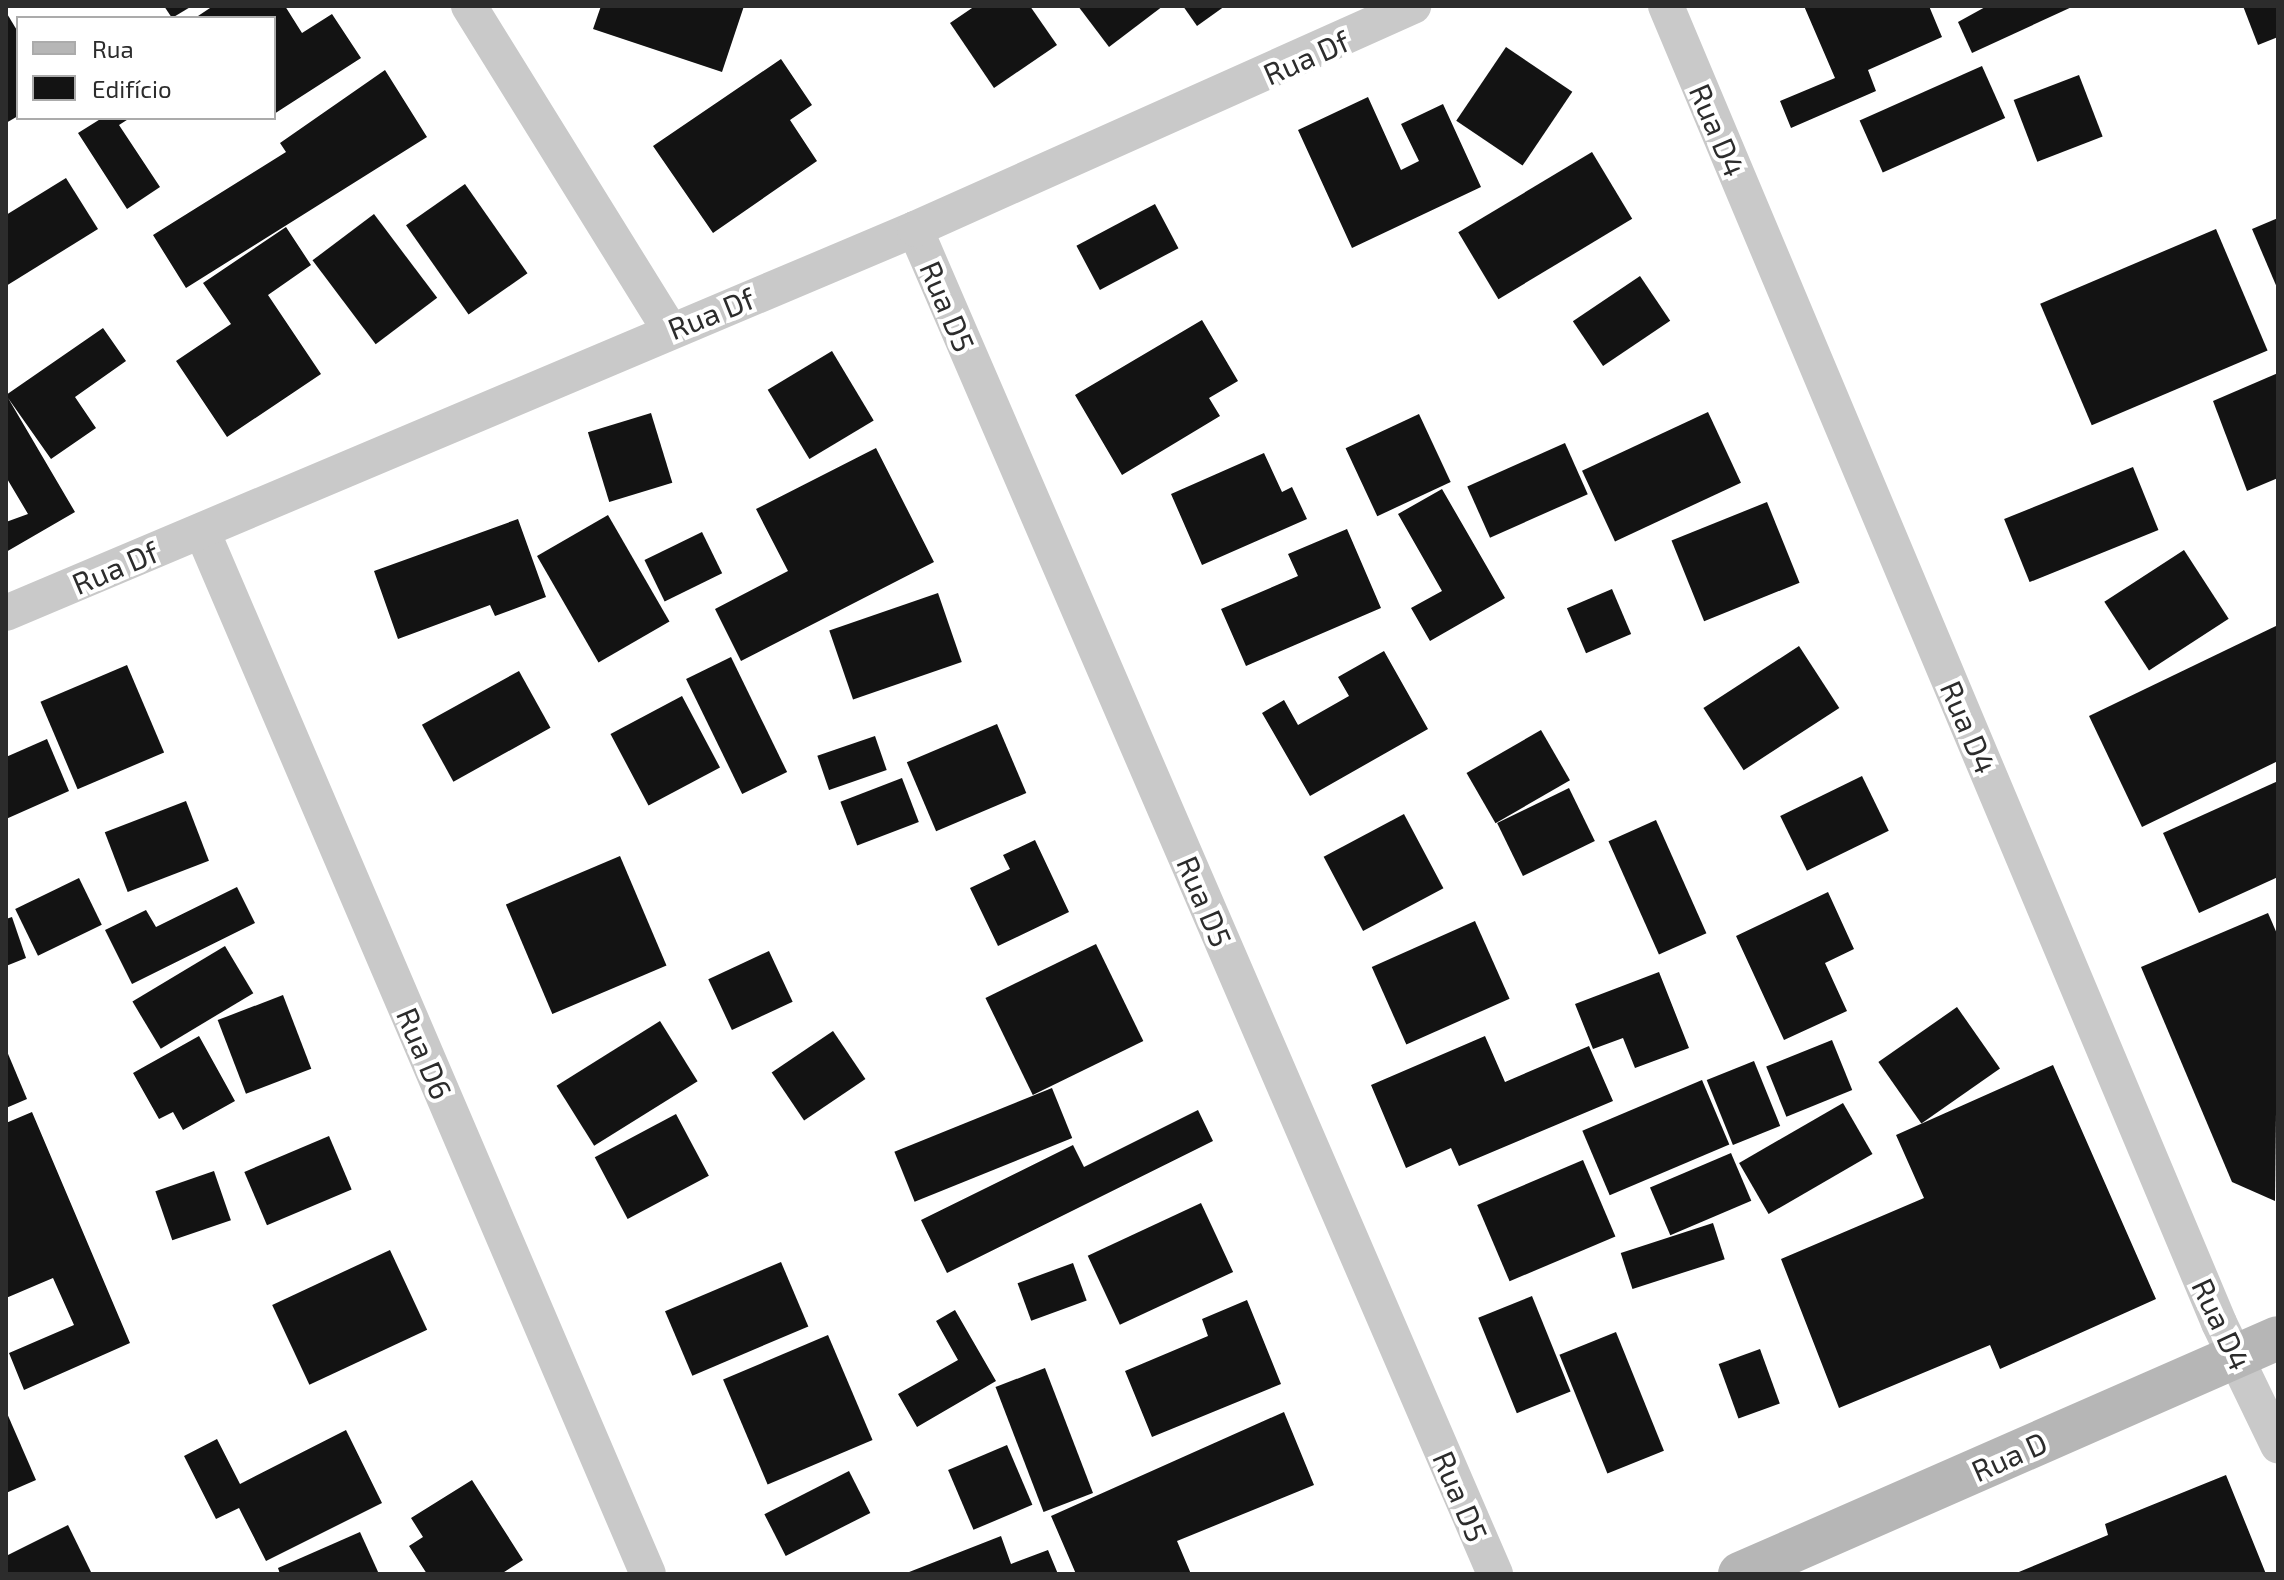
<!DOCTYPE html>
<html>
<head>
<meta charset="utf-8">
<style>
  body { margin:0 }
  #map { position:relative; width:2284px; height:1580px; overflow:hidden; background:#fff; font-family:"Exo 2",sans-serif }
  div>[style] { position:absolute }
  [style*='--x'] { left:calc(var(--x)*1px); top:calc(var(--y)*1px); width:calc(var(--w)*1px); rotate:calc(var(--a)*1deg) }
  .building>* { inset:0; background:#131313; transform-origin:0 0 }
  .street>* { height:36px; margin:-18px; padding:0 18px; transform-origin:18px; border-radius:18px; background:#c9c9c9 }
  .secondary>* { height:44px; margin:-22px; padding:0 22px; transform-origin:22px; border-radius:22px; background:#b6b6b6 }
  span { translate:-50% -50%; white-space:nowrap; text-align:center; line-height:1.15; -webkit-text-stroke:8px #fff; paint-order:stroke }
  .street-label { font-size:30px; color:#2c2c2c }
  .frame { position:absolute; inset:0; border:8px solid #2c2c2c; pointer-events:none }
  .legend { position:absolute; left:16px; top:16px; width:260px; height:104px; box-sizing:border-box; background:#fff; border:2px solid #ababab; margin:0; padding:10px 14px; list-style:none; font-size:24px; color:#2c2c2c }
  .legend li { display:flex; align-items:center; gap:16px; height:40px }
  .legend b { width:40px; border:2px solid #ababab }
</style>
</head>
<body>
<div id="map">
  <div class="building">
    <div style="clip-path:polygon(164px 6px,192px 6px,172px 18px)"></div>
    <div style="clip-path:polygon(213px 6px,285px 6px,302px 33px,332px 14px,361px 58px,274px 114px,274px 18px,195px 18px)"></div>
    <div style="clip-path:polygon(601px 6px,744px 6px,722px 72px,593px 29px)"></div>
    <div style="clip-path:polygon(975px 6px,1030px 6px,1057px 45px,994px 88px,950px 23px)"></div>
    <div style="clip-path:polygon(1078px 6px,1163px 6px,1109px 47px)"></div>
    <div style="clip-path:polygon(1183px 6px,1225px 6px,1197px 26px)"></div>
    <div style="clip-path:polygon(1804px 6px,1929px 6px,1942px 37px,1868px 70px,1876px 91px,1791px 128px,1780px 101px,1835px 78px)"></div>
    <div style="clip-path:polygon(2074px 6px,1972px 53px,1958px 22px,1987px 6px)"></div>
    <div style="clip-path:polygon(2243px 6px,2278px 6px,2278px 37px,2258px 45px)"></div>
    <div style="clip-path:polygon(6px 12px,18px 32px,18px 116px,6px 123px)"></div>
    <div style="left:1506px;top:47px;width:80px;height:89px;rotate:34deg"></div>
    <div style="clip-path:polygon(781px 59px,812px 105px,790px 120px,817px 161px,713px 233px,653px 146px)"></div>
    <div style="left:1982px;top:66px;width:57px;height:134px;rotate:66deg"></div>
    <div style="clip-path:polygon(385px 70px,427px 137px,186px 288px,153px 235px,286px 152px,280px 143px)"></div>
    <div style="left:2079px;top:75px;width:66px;height:70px;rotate:69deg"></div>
    <div style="clip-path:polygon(1368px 97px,1401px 170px,1419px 161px,1401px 124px,1443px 104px,1481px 187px,1352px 248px,1298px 130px)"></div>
    <div style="clip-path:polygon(102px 118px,130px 118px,119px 125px,160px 187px,127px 209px,78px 133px)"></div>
    <div style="left:1592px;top:152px;width:78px;height:156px;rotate:59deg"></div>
    <div style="clip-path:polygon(66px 178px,98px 229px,6px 286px,6px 215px)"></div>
    <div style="left:465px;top:184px;width:109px;height:72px;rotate:55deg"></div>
    <div style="left:1155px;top:204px;width:50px;height:89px;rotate:62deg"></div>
    <div style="left:374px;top:214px;width:105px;height:77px;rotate:53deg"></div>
    <div style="clip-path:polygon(2278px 218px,2278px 290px,2252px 229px)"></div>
    <div style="clip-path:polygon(286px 227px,311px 265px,268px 295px,321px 374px,227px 437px,176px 361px,231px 324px,203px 283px)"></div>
    <div style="left:2216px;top:229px;width:132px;height:191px;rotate:67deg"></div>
    <div style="left:1640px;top:276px;width:54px;height:81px;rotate:56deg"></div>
    <div style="clip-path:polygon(1202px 320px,1238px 381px,1209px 398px,1220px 416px,1122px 475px,1075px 395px)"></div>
    <div style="clip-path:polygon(103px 328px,126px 361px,75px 397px,96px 428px,51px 459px,8px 398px,75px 512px,6px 552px,6px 522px,28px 514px,6px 477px,6px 395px)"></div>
    <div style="left:832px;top:351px;width:81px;height:75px;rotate:59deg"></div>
    <div style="clip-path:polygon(2278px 373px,2278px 478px,2247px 491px,2213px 401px)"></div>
    <div style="left:1708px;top:412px;width:78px;height:139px;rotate:65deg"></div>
    <div style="left:651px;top:413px;width:73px;height:66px;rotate:73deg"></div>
    <div style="left:1419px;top:414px;width:75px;height:81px;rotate:65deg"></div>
    <div style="left:1565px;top:443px;width:56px;height:107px;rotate:66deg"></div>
    <div style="clip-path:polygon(876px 448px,934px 562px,741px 661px,715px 609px,788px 571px,756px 509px)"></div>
    <div style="clip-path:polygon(1264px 453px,1282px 492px,1292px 487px,1307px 519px,1202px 565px,1171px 494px)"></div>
    <div style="left:2133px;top:467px;width:68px;height:139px;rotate:68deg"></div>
    <div style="clip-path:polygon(1442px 489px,1505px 598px,1430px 641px,1411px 608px,1442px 591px,1398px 514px)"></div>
    <div style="left:1767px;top:502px;width:87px;height:103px;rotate:68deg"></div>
    <div style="left:608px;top:515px;width:123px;height:82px;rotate:60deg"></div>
    <div style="clip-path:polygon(518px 519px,546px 597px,495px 616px,490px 605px,398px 639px,374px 571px)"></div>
    <div style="clip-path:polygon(1347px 529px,1381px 608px,1246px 666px,1221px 609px,1298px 576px,1288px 554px)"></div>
    <div style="left:702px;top:532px;width:46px;height:64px;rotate:64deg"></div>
    <div style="left:2184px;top:550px;width:82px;height:95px;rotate:57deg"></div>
    <div style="left:1612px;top:589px;width:49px;height:49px;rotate:67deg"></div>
    <div style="left:938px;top:593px;width:73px;height:115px;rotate:71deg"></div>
    <div style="clip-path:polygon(2278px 625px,2278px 761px,2142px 827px,2089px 716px)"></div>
    <div style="left:1799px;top:646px;width:74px;height:114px;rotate:57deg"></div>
    <div style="clip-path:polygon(1384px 651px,1428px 729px,1310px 796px,1262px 713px,1284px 700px,1298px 725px,1349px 696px,1338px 677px)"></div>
    <div style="left:731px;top:657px;width:128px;height:50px;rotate:64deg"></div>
    <div style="left:127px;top:665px;width:95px;height:94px;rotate:67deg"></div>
    <div style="left:519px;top:671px;width:65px;height:111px;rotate:61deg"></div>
    <div style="left:682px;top:696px;width:81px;height:81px;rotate:62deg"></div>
    <div style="left:997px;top:724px;width:75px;height:98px;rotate:67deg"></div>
    <div style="left:1541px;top:730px;width:58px;height:86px;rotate:60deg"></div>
    <div style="left:875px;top:736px;width:36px;height:61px;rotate:71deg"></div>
    <div style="clip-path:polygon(47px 739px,69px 791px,6px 819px,6px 757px)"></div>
    <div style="left:1862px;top:776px;width:61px;height:91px;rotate:64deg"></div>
    <div style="left:902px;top:778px;width:47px;height:66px;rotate:69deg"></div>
    <div style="clip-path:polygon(2278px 781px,2278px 877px,2199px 913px,2163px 833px)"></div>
    <div style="left:1569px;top:788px;width:59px;height:80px;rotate:64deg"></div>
    <div style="left:186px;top:801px;width:64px;height:87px;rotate:69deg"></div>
    <div style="left:1404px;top:814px;width:84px;height:91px;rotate:62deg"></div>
    <div style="left:1656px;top:820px;width:124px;height:52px;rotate:66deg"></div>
    <div style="clip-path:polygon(1035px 840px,1069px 912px,998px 946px,970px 888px,1010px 869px,1003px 855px)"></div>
    <div style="left:620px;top:856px;width:119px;height:124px;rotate:67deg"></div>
    <div style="left:79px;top:878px;width:52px;height:71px;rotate:64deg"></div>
    <div style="clip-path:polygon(237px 887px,255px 923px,132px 984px,105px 930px,146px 910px,156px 927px)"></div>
    <div style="clip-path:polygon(1828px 892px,1854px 949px,1825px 963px,1847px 1011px,1784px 1040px,1736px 936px)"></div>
    <div style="clip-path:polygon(2268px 913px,2278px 936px,2275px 1201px,2232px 1182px,2141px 967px)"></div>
    <div style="clip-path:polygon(12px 917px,26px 958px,6px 966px,6px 919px)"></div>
    <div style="left:1475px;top:921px;width:85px;height:113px;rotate:66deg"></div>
    <div style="left:1096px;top:944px;width:108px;height:123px;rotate:64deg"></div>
    <div style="left:225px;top:946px;width:55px;height:108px;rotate:59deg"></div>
    <div style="left:769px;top:951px;width:56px;height:67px;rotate:65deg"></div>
    <div style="clip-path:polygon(1659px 972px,1689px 1048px,1635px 1068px,1623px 1038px,1593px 1049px,1575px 1004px)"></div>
    <div style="left:283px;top:995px;width:79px;height:70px;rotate:69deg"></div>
    <div style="left:1957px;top:1007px;width:75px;height:96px;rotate:55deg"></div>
    <div style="left:660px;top:1021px;width:71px;height:122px;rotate:58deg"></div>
    <div style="left:833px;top:1031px;width:58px;height:74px;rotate:56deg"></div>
    <div style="clip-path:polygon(199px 1036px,235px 1101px,183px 1130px,173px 1112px,159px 1119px,133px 1073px)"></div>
    <div style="clip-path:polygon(1485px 1036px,1505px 1082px,1589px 1046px,1613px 1101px,1459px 1166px,1451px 1148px,1406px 1168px,1371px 1085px)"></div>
    <div style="left:1832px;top:1040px;width:54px;height:71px;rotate:68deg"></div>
    <div style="clip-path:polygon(6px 1049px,27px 1099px,6px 1108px)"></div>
    <div style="left:1754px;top:1061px;width:70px;height:51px;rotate:68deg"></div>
    <div style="clip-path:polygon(2053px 1065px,2156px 1299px,2000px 1369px,1990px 1345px,1839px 1408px,1781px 1259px,1924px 1198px,1896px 1135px)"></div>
    <div style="left:1702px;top:1080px;width:70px;height:130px;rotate:67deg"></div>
    <div style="left:1052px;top:1088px;width:54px;height:170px;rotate:68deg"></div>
    <div style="left:1843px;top:1103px;width:59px;height:120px;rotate:60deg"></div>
    <div style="clip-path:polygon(1198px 1110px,1213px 1141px,947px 1273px,921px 1220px,1073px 1145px,1084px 1167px)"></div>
    <div style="clip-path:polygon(32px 1112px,130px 1343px,24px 1390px,9px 1353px,74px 1325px,53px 1278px,6px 1298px,6px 1123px)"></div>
    <div style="left:676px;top:1114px;width:70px;height:92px;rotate:62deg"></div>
    <div style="left:329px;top:1136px;width:58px;height:92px;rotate:67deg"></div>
    <div style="left:1731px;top:1153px;width:52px;height:88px;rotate:67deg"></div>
    <div style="left:1583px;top:1160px;width:83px;height:115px;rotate:67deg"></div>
    <div style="left:214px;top:1171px;width:52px;height:62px;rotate:71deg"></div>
    <div style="left:1201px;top:1203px;width:76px;height:125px;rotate:65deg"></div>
    <div style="left:1713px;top:1223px;width:38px;height:97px;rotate:72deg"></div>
    <div style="left:390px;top:1250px;width:88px;height:130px;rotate:65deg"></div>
    <div style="left:781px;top:1262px;width:70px;height:126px;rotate:67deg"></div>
    <div style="left:1073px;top:1263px;width:40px;height:59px;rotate:70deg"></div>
    <div style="left:1532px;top:1296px;width:103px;height:58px;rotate:68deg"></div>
    <div style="clip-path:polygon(1247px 1300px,1281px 1384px,1152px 1437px,1125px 1371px,1208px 1336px,1202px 1319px)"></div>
    <div style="clip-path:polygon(955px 1310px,996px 1381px,917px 1427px,898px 1394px,958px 1360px,936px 1321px)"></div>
    <div style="left:1616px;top:1332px;width:128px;height:61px;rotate:68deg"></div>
    <div style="left:828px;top:1335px;width:114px;height:114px;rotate:67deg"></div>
    <div style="left:1760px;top:1349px;width:58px;height:44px;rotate:70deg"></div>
    <div style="left:1045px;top:1368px;width:134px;height:53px;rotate:69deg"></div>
    <div style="clip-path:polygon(6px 1411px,36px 1480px,6px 1493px)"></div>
    <div style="clip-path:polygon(1284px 1412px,1314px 1485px,1177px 1541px,1191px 1574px,1076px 1574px,1051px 1516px)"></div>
    <div style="clip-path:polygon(346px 1430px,382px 1503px,266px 1561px,239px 1508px,216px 1519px,184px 1456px,217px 1439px,240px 1484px)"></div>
    <div style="left:1007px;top:1445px;width:65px;height:64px;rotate:67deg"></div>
    <div style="left:849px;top:1471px;width:47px;height:95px;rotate:63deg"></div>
    <div style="clip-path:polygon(2226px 1475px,2266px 1574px,2014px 1574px,2108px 1535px,2105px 1524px)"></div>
    <div style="clip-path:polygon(472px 1480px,523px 1560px,501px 1574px,427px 1574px,409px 1546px,423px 1537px,411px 1518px)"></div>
    <div style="clip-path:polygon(68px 1525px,92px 1574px,6px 1574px,6px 1556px)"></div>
    <div style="clip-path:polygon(360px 1532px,379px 1574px,280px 1574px,278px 1568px)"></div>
    <div style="clip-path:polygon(1001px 1536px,1011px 1564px,1048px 1550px,1058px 1574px,904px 1574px)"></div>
  </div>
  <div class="street">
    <div style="--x:469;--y:6;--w:380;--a:58.2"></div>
    <div style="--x:1666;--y:6;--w:1428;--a:67.22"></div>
    <div style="--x:2219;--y:1323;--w:136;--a:64.2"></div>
    <div style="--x:915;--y:229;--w:1465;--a:66.67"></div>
    <div style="--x:202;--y:531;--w:1134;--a:66.85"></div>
    <div style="--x:6;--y:613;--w:987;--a:-22.9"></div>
    <div style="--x:915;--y:229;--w:546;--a:-24.12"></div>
  </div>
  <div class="secondary">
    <div style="--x:1740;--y:1574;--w:587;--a:-23.69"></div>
  </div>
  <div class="street-label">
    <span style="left:1306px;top:57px;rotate:-24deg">Rua Df</span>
    <span style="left:1718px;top:130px;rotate:67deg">Rua D4</span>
    <span style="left:948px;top:306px;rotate:67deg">Rua D5</span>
    <span style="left:711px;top:313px;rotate:-22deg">Rua Df</span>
    <span style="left:115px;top:567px;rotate:-23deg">Rua Df</span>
    <span style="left:1969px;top:727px;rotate:67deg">Rua D4</span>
    <span style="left:1205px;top:901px;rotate:67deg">Rua D5</span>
    <span style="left:425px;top:1053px;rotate:67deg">Rua D6</span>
    <span style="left:2222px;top:1324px;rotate:65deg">Rua D4</span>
    <span style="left:2009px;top:1456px;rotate:-24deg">Rua D</span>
    <span style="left:1461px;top:1496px;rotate:67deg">Rua D5</span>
  </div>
  <div class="frame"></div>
  <ul class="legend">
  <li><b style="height:10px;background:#b6b6b6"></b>Rua</li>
  <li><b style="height:22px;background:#131313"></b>Edifício</li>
  </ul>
</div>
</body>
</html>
